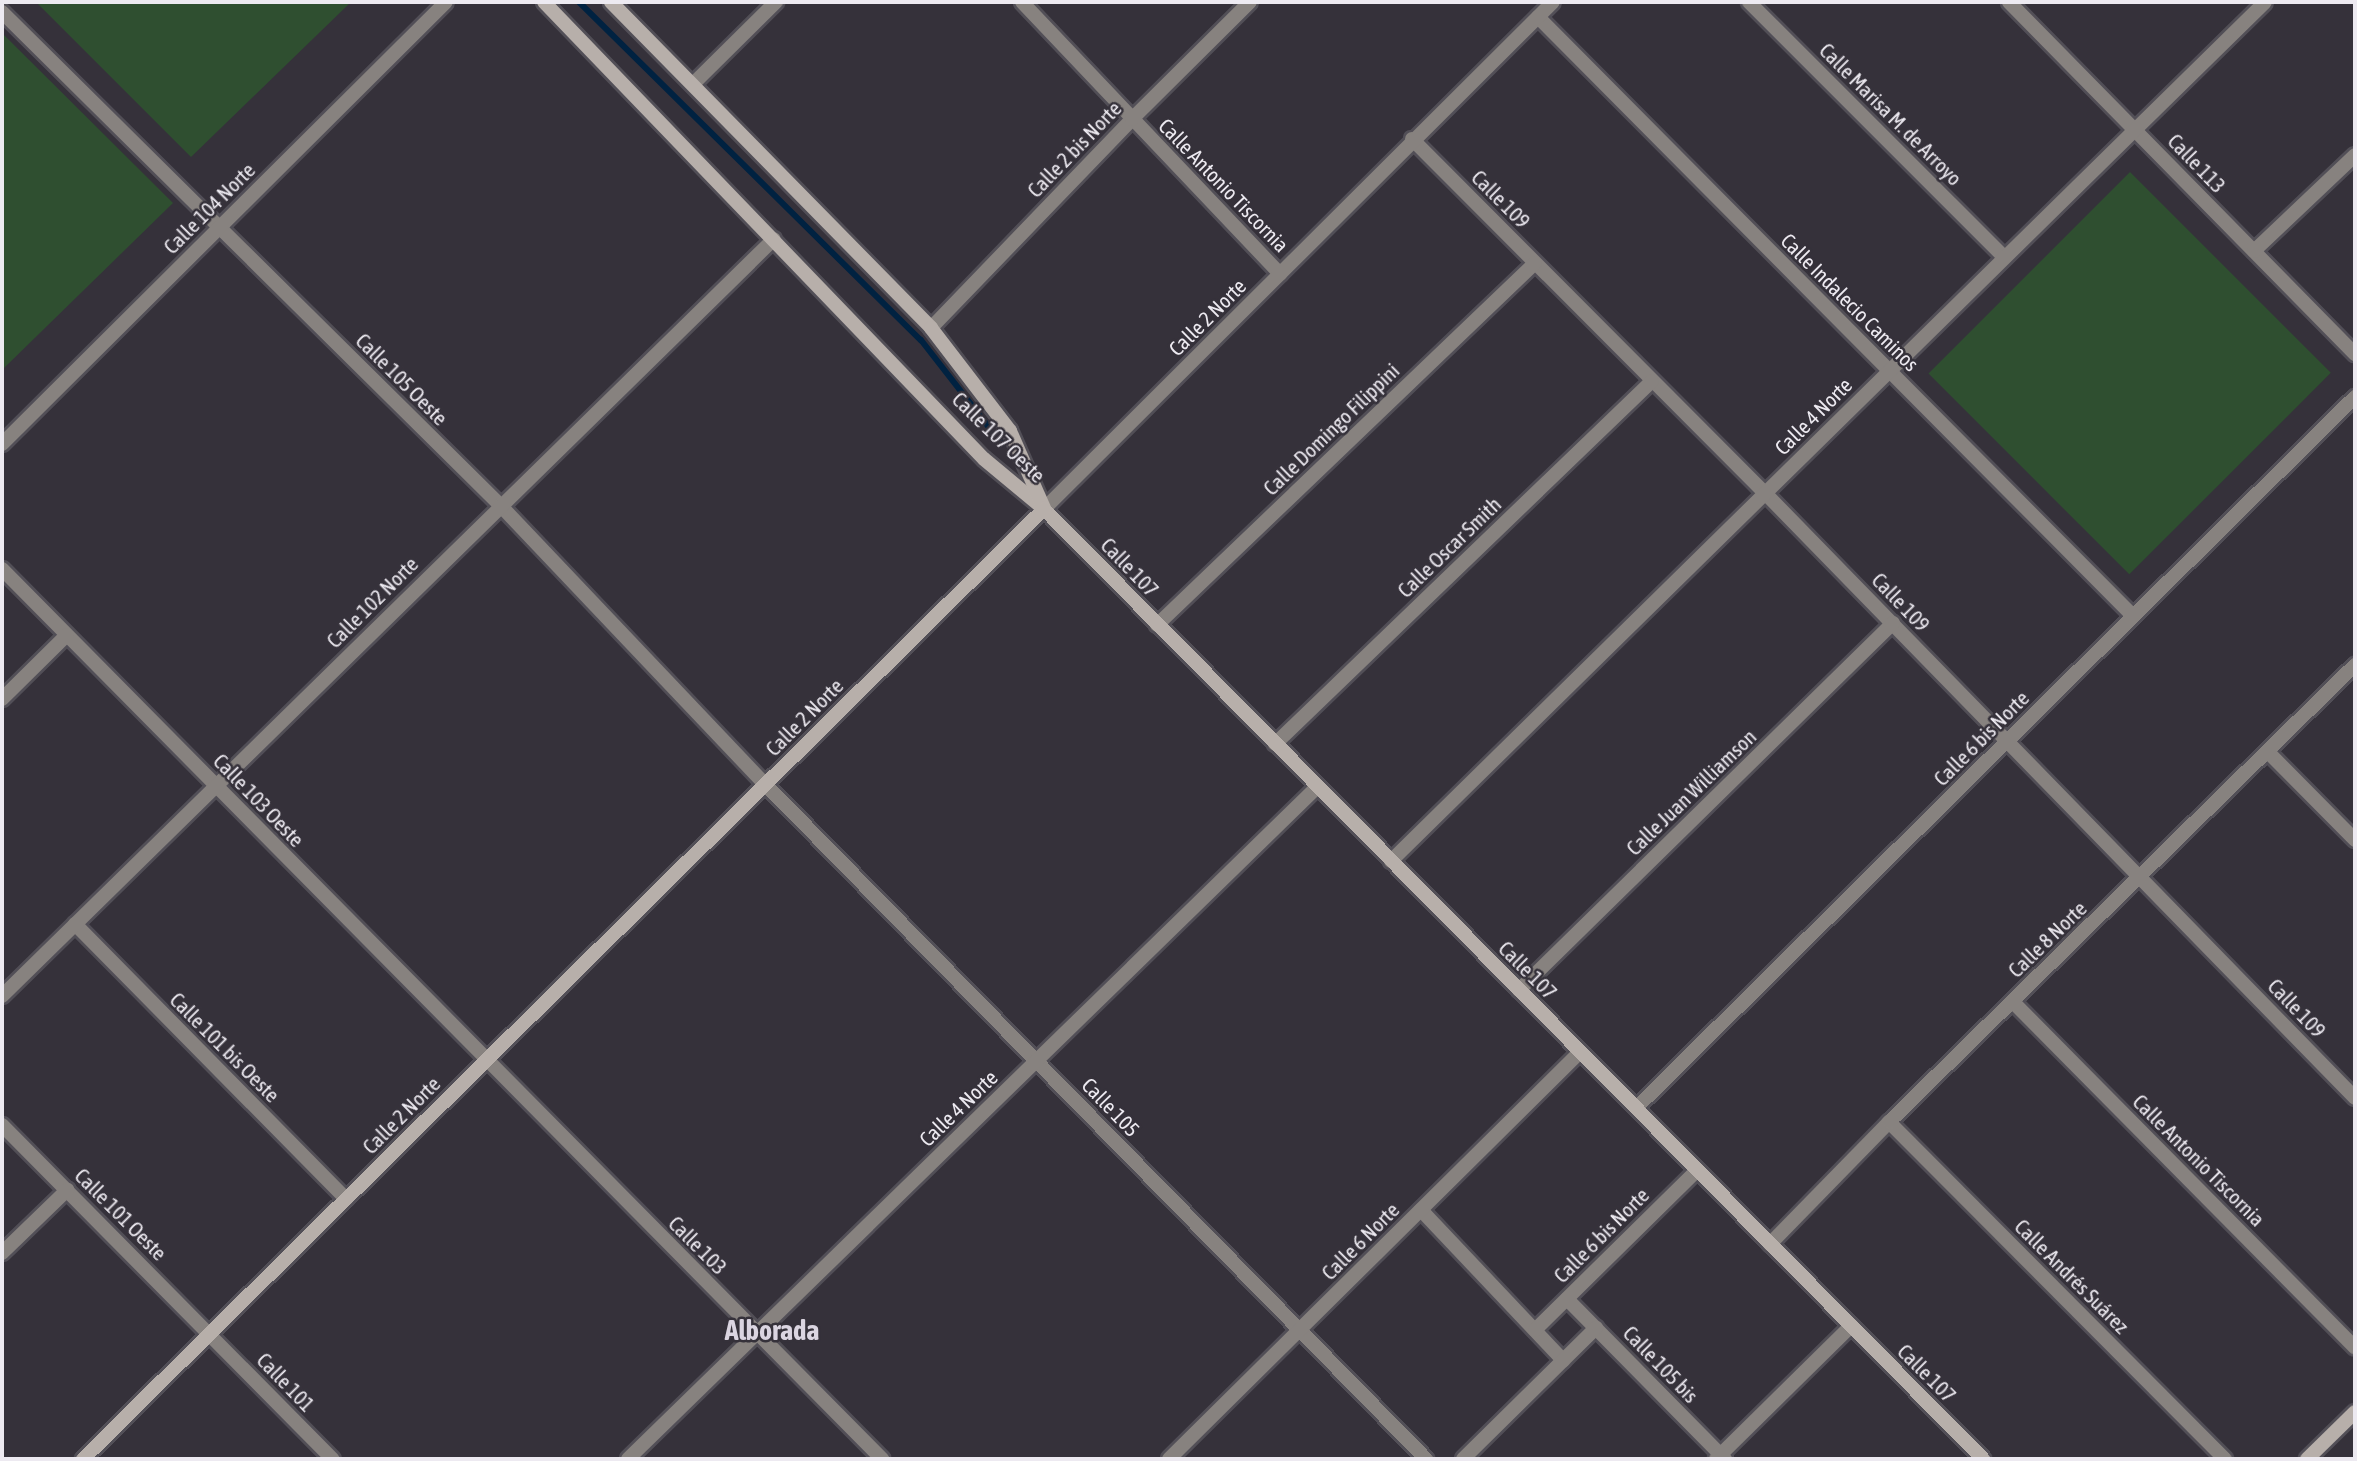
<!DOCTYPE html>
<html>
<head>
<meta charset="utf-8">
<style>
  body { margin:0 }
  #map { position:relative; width:2357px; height:1461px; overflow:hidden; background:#35313a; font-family:"Asap Condensed",sans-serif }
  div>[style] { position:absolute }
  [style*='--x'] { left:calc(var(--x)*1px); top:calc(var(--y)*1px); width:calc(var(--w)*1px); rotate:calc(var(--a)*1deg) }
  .green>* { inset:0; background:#2f4f30; transform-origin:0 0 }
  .stream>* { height:6px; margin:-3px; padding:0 3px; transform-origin:3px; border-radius:3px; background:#002241 }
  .roads { filter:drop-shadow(2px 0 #524f57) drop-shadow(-2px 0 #524f57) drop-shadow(0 2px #524f57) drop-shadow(0 -2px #524f57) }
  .street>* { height:14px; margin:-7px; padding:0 7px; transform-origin:7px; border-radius:7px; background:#87827f }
  .secondary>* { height:14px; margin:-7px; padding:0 7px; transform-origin:7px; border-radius:7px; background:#b7afaa }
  span { translate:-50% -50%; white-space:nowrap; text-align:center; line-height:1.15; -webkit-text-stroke:5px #35313a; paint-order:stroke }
  .street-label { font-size:21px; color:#edeaf1 }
  .district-label { font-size:28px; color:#dbd5e1; font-weight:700 }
  .frame { position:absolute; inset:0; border:4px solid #edeaf1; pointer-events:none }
</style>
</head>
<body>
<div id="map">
  <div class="green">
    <div style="clip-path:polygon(36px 2px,351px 2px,191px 157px)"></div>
    <div style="clip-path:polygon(2px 33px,173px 203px,2px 370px)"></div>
    <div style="left:2130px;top:172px;width:284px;height:285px;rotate:45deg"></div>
  </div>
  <div class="stream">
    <div style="--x:579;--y:2;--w:481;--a:44.7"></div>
    <div style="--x:921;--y:340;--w:132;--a:52.1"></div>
  </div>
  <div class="roads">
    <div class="street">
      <div style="--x:1022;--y:2;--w:375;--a:46.5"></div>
      <div style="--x:1749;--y:2;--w:359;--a:45"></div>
      <div style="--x:2009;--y:2;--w:494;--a:45.5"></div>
      <div style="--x:2;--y:12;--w:701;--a:44.71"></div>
      <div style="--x:500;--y:505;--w:385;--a:46.5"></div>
      <div style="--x:765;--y:784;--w:945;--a:45.6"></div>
      <div style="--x:1538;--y:17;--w:844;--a:45.19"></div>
      <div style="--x:693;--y:84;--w:117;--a:-44.7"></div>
      <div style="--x:1412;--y:139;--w:500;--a:45.1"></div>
      <div style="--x:1765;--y:493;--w:845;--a:45.72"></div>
      <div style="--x:2254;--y:251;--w:139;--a:-43.5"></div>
      <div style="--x:931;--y:328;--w:290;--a:-46.1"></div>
      <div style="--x:1132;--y:119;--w:166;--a:-44.8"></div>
      <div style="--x:2;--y:444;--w:626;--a:-44.87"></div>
      <div style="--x:1044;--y:509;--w:718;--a:-44.89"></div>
      <div style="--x:2;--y:569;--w:1252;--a:45.32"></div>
      <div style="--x:1157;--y:625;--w:523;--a:-43.76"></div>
      <div style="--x:2;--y:699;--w:91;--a:-44.6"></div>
      <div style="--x:1275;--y:744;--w:523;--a:-43.92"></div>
      <div style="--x:2268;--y:752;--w:124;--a:45.3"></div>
      <div style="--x:1391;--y:861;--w:1225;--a:-44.5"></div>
      <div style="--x:75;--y:924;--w:386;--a:45.4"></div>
      <div style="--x:1519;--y:990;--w:524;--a:-44.46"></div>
      <div style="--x:2;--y:996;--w:1081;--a:-44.44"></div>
      <div style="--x:2013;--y:1002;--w:486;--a:45.3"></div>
      <div style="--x:1636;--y:1108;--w:1011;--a:-44.68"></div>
      <div style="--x:1889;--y:1122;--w:476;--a:45.1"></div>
      <div style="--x:2;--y:1125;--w:470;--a:45.3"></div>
      <div style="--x:1421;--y:1210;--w:207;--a:46.6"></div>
      <div style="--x:1770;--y:1244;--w:170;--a:-45.7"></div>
      <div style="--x:1889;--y:1122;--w:653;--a:-44.44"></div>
      <div style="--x:2;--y:1253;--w:91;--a:-44.1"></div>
      <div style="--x:1567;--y:1299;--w:225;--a:45.4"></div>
      <div style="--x:1535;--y:1330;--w:228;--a:-44.6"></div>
      <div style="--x:628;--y:1459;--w:962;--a:-44.28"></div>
      <div style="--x:1169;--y:1459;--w:578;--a:-44.72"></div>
      <div style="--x:1463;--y:1459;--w:187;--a:-44.6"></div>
      <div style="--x:1716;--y:1459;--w:190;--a:-44.6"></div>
    </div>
    <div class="secondary">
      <div style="--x:544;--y:2;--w:634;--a:46.09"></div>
      <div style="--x:984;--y:459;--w:78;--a:39.8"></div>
      <div style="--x:1044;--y:509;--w:1336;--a:45.33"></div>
      <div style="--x:611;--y:2;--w:457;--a:45.5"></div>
      <div style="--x:931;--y:328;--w:130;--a:52.5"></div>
      <div style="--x:1010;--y:431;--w:84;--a:66.2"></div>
      <div style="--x:83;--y:1459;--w:1351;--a:-44.67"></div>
      <div style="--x:2307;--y:1459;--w:67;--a:-44.4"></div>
    </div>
  </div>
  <div class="street-label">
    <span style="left:1891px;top:114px;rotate:45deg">Calle Marisa M. de Arroyo</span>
    <span style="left:1074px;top:149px;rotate:-46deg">Calle 2 bis Norte</span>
    <span style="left:2197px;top:163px;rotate:46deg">Calle 113</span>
    <span style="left:1224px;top:185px;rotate:46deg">Calle Antonio Tiscornia</span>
    <span style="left:1501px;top:199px;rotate:45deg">Calle 109</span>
    <span style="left:209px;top:208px;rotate:-45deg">Calle 104 Norte</span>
    <span style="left:1850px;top:302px;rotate:45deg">Calle Indalecio Caminos</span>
    <span style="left:1207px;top:317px;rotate:-45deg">Calle 2 Norte</span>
    <span style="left:402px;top:379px;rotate:45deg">Calle 105 Oeste</span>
    <span style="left:1813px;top:416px;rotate:-45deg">Calle 4 Norte</span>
    <span style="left:1331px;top:429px;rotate:-44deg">Calle Domingo Filippini</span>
    <span style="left:999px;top:437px;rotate:44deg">Calle 107 Oeste</span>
    <span style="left:1449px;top:547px;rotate:-44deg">Calle Oscar Smith</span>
    <span style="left:1130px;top:567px;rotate:46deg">Calle 107</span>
    <span style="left:372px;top:602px;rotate:-45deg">Calle 102 Norte</span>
    <span style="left:1901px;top:602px;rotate:46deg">Calle 109</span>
    <span style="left:804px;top:717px;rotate:-45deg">Calle 2 Norte</span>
    <span style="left:1981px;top:738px;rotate:-45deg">Calle 6 bis Norte</span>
    <span style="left:1691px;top:792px;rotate:-44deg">Calle Juan Williamson</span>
    <span style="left:259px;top:800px;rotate:46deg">Calle 103 Oeste</span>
    <span style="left:2047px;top:939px;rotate:-44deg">Calle 8 Norte</span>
    <span style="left:1528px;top:970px;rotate:45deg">Calle 107</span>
    <span style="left:2297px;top:1008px;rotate:46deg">Calle 109</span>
    <span style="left:225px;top:1047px;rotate:45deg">Calle 101 bis Oeste</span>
    <span style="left:1111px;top:1107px;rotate:46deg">Calle 105</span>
    <span style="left:958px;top:1108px;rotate:-44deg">Calle 4 Norte</span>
    <span style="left:401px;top:1115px;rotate:-45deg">Calle 2 Norte</span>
    <span style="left:2199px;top:1160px;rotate:45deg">Calle Antonio Tiscornia</span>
    <span style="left:121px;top:1214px;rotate:45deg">Calle 101 Oeste</span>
    <span style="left:1601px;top:1235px;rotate:-45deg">Calle 6 bis Norte</span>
    <span style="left:1360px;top:1241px;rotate:-45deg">Calle 6 Norte</span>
    <span style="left:698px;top:1245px;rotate:45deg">Calle 103</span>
    <span style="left:2072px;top:1276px;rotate:45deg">Calle Andrés Suárez</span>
    <span style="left:1661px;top:1364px;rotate:46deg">Calle 105 bis</span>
    <span style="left:1927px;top:1373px;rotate:45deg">Calle 107</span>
    <span style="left:286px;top:1382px;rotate:46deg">Calle 101</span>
  </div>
  <div class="district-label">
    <span style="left:772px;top:1330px">Alborada</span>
  </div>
  <div class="frame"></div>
</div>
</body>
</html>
